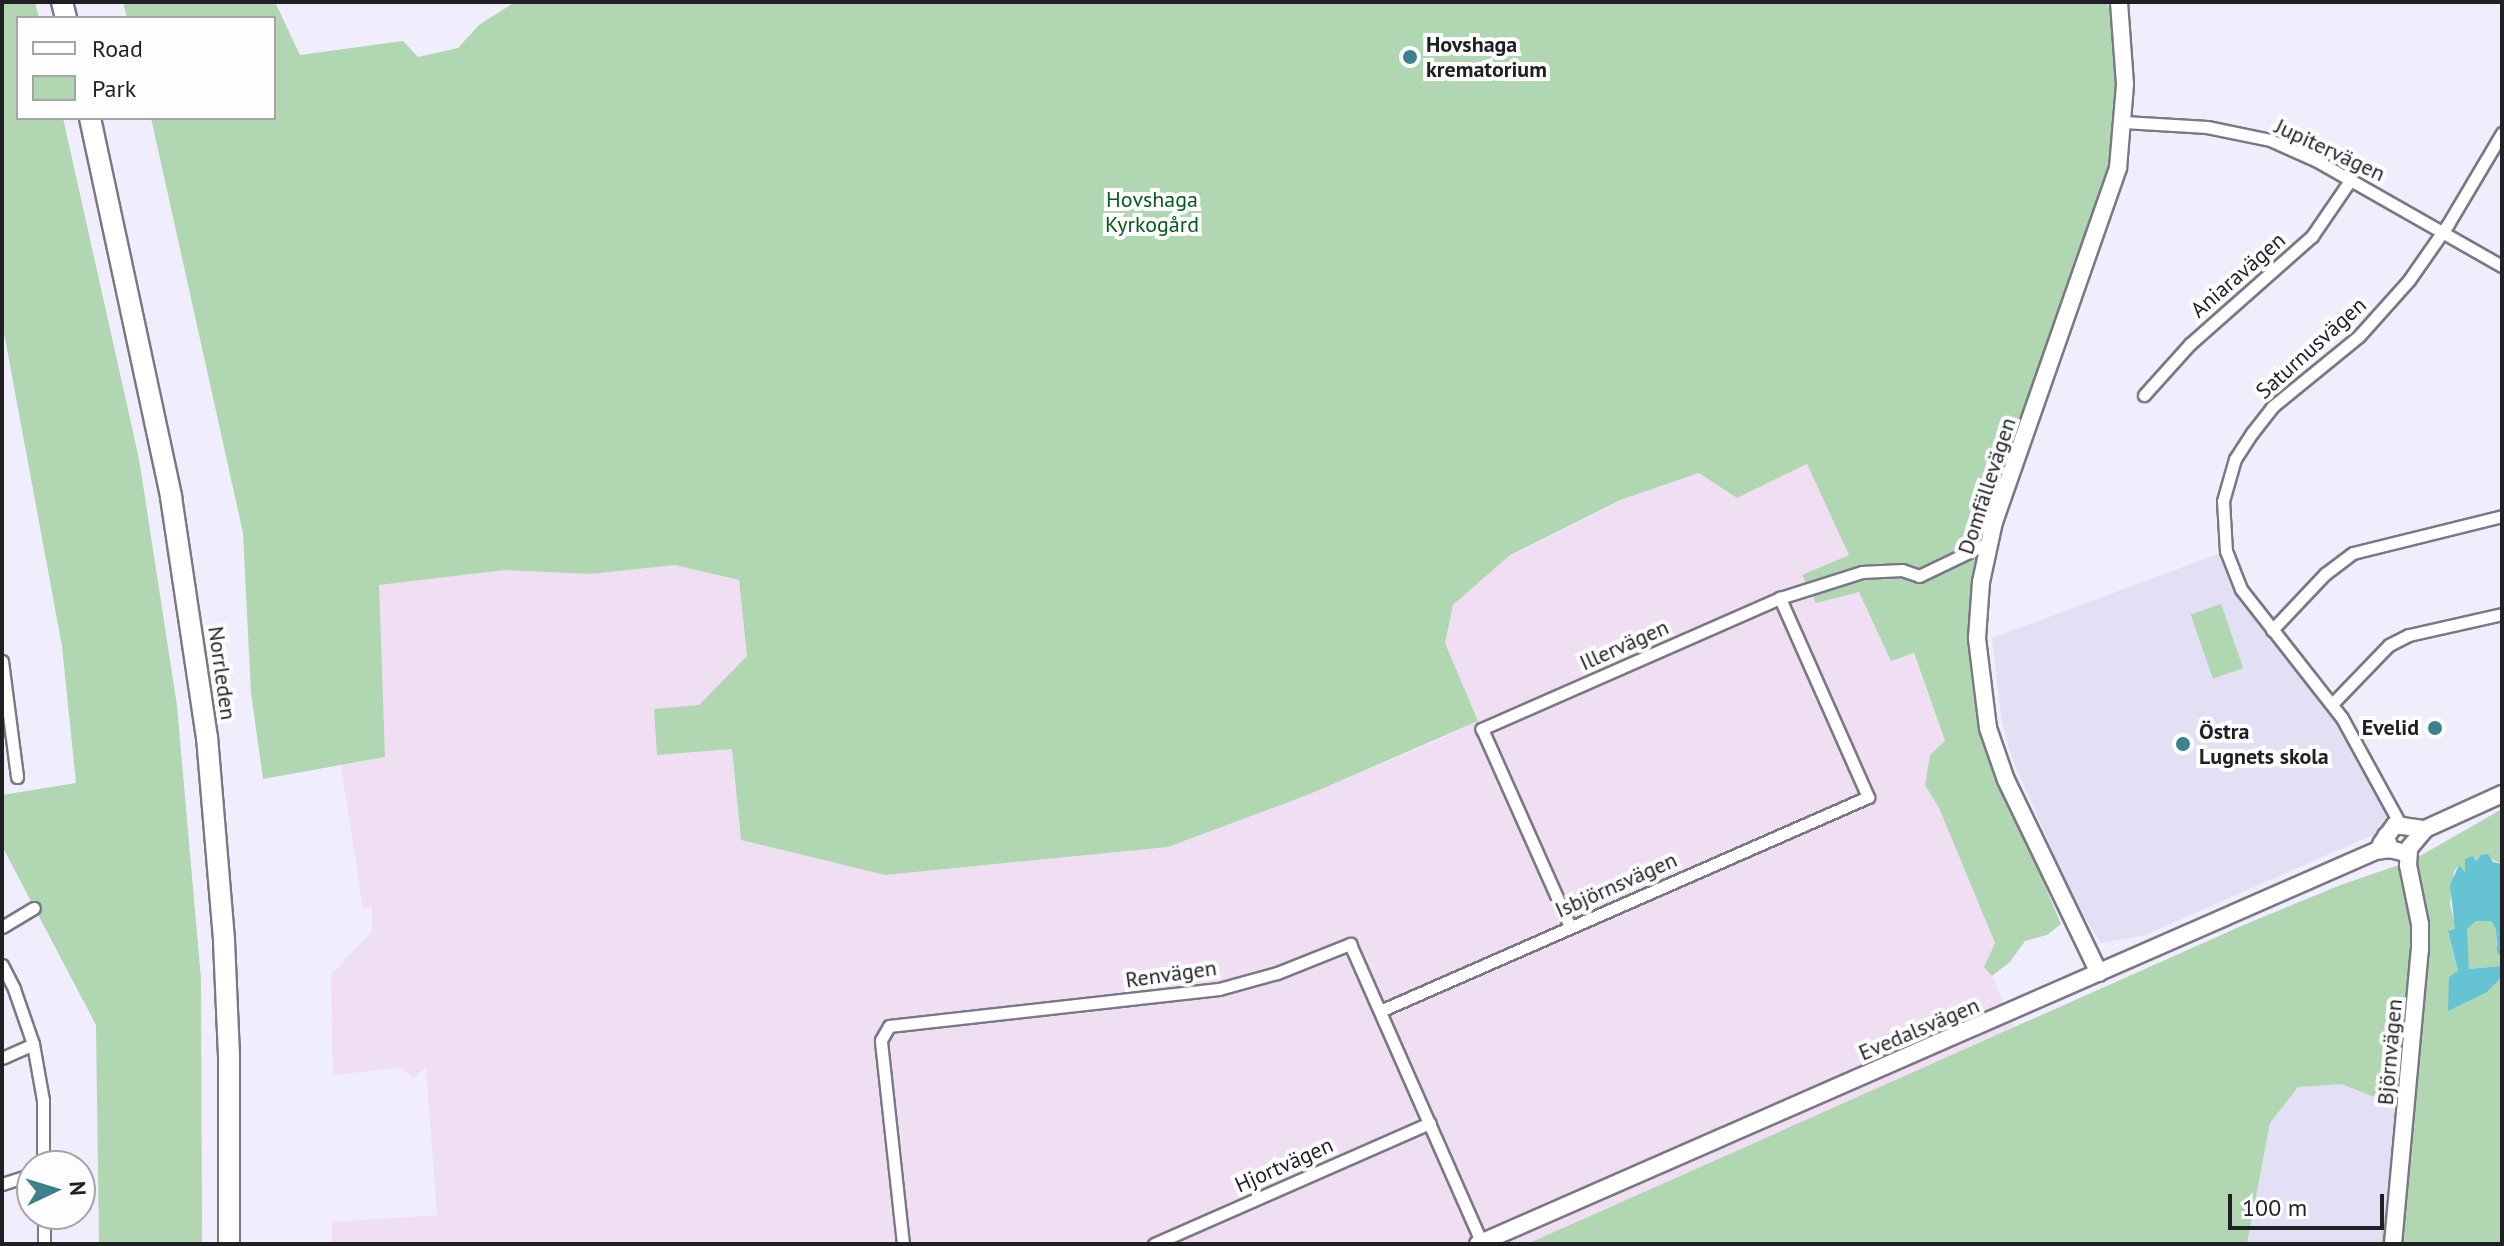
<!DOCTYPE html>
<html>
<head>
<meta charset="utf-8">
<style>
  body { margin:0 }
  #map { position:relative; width:2504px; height:1246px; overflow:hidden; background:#f0edfc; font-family:"PT Sans",sans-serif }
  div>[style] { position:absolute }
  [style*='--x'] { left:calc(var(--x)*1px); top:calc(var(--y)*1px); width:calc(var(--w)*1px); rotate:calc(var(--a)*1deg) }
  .industrial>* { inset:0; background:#f0dff2 }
  .built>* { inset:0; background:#e3dff5 }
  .green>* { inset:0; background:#b0d6b2; transform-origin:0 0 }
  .water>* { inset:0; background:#65c3d3 }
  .roads { filter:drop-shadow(2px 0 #7b7885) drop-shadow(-2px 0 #7b7885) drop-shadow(0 2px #7b7885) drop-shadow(0 -2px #7b7885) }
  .street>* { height:11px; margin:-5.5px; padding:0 5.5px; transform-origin:5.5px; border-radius:5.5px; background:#fff }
  .secondary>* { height:16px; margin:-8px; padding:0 8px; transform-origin:8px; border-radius:8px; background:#fff }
  .highway>* { height:20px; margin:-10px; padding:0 10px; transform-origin:10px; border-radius:10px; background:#fff }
  .dots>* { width:22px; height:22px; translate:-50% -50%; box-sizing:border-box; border:4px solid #fdfdfd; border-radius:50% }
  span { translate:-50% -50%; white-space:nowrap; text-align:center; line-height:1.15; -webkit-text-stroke:8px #fdfdfd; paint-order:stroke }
  .poi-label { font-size:22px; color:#201f24; font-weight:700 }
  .left { translate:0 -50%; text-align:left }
  .right { translate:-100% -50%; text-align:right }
  .street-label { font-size:22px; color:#201f24 }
  .park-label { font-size:22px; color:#045a1b }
  .frame { position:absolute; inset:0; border:4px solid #201f24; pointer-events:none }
  .legend { position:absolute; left:16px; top:16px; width:260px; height:104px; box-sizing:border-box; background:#fdfdfd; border:2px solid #a5a4a6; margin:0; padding:10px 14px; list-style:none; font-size:24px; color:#201f24 }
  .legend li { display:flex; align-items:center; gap:16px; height:40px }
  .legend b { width:40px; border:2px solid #a5a4a6 }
  .north { position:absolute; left:16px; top:1150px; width:80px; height:80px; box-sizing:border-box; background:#fdfdfd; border:2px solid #a5a4a6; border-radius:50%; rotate:86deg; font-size:22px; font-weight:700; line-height:32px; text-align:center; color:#201f24 }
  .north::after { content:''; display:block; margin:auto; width:28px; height:36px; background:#3d818f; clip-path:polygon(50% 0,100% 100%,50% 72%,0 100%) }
  .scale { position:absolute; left:2228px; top:1194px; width:156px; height:36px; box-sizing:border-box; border:4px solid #201f24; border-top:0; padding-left:10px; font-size:24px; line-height:28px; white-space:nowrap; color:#201f24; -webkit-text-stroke:6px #fdfdfd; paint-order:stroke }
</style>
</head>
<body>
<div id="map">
  <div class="industrial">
    <div style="clip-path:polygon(1808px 464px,1849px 555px,1802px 575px,1859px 591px,1891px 661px,1913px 653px,1945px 742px,1925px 785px,1939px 808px,1995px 943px,1984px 967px,1992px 976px,2014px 1027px,1527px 1244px,332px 1244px,332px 1222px,437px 1215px,426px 1067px,414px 1078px,400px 1068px,333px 1075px,331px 974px,372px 932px,372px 907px,363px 909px,341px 766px,385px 757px,378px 585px,505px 570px,590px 574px,675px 565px,739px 580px,747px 656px,699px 705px,732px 749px,741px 840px,886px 875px,1168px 847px,1310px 794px,1436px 741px,1478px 721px,1445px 643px,1453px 605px,1510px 555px,1620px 500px,1700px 473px,1737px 498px)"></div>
  </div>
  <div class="built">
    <div style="clip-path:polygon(2226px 551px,2232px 569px,2332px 704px,2395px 825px,2145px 935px,2101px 943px,2074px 900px,2012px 758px,2002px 723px,1992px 638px)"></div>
    <div style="clip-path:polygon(2341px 1084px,2398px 1106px,2381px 1244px,2247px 1244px,2270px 1123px,2298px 1087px)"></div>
  </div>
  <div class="green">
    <div style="clip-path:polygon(2px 2px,35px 2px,39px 18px,18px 18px,18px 118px,63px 118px,139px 459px,177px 706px,201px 979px,202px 1244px,99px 1244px,96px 1025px,2px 846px,2px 795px,76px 783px,62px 646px,2px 322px)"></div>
    <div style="clip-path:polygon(123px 2px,275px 2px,300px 55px,403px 41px,418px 57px,458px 48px,479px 25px,515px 2px,2108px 2px,2118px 78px,2118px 112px,2109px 177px,1975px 579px,2001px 781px,2061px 924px,2047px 935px,2025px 941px,2010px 962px,1992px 976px,1984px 967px,1995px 943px,1939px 808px,1925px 785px,1930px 755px,1945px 741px,1914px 653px,1891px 661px,1859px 592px,1816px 603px,1802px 575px,1849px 555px,1807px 464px,1737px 498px,1699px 473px,1620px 500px,1510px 555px,1453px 605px,1445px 643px,1478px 721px,1310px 794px,1168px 847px,885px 875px,741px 840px,732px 749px,657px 755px,654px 709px,699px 705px,747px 656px,739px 580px,675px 565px,590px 574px,505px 570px,379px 585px,385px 757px,263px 779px,251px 693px,243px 533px,151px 118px,274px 118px,274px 18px,127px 18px)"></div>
    <div style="left:2221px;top:604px;width:68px;height:32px;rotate:71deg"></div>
    <div style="clip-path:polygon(2502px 809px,2502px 864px,2482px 855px,2481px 860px,2466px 874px,2458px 866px,2454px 872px,2450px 904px,2456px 929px,2448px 932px,2458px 971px,2487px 992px,2502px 977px,2502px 1244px,2381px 1244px,2398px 1106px,2341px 1084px,2298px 1087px,2270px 1123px,2247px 1244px,1527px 1244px,2246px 924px,2338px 886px,2413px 860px)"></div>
    <div style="clip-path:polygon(2476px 921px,2491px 921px,2496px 929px,2496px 945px,2502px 958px,2502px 970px,2499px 966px,2469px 969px,2466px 929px)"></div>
  </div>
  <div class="water">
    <div style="clip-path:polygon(2488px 854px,2493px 862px,2502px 864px,2502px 958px,2497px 952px,2496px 929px,2491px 921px,2476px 921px,2467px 929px,2469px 969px,2500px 966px,2502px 977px,2487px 992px,2448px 1011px,2449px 977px,2458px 971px,2448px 931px,2455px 929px,2450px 885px,2459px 865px,2465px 872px,2465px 859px,2473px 856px,2476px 862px,2481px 855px)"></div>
  </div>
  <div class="roads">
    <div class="street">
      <div style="--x:2124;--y:122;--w:83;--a:3.4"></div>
      <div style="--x:2207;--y:127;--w:64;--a:11.7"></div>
      <div style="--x:2270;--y:140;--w:51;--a:24.1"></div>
      <div style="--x:2317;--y:161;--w:213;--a:29.6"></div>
      <div style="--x:2144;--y:395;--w:69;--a:-48"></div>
      <div style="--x:2190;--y:344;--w:163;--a:-41.5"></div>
      <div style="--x:2312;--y:236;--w:69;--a:-55.6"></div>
      <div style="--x:1780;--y:598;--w:86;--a:-17.6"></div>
      <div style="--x:1862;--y:572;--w:40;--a:-2.9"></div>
      <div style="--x:1902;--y:570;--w:18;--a:19"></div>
      <div style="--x:1919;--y:576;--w:76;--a:-25.6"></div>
      <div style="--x:2272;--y:630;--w:77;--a:-46.6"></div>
      <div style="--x:2325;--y:574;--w:35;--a:-37"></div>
      <div style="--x:2353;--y:553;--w:154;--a:-13.9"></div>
      <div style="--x:2;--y:661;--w:117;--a:82.6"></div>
      <div style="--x:2332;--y:704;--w:82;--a:-46"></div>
      <div style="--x:2389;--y:645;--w:22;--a:-27"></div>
      <div style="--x:2409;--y:635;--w:95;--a:-12.7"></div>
      <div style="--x:2400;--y:824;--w:121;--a:-118.7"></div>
      <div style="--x:2342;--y:718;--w:164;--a:-128.1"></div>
      <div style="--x:2241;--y:589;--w:41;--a:-111.5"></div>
      <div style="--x:2226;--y:551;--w:50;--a:-93.4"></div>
      <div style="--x:2223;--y:501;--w:44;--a:-74.1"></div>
      <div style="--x:2235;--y:459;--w:31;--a:-57"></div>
      <div style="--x:2252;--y:433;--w:33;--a:-52"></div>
      <div style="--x:2272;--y:407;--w:112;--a:-39.2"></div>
      <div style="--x:2359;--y:336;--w:75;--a:-48.2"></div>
      <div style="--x:2409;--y:280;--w:68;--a:-55.1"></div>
      <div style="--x:2448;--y:224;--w:106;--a:-59.3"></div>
      <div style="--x:2;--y:927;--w:37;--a:-31"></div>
      <div style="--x:2;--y:965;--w:27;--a:63"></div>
      <div style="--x:14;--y:989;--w:58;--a:70.9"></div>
      <div style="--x:33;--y:1044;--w:57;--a:79.9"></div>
      <div style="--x:43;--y:1100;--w:66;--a:90"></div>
      <div style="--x:1380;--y:1011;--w:533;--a:-23.68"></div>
      <div style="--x:1868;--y:797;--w:218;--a:-113.9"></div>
      <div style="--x:1780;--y:598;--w:326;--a:156.3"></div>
      <div style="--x:1482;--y:729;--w:217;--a:66"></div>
      <div style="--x:2;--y:1058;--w:34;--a:-24"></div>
      <div style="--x:2;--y:1184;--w:32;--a:-18"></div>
      <div style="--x:44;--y:1214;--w:30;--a:90"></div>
      <div style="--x:903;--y:1244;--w:205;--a:-96.2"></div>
      <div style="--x:881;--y:1040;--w:16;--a:-60"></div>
      <div style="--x:889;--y:1026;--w:332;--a:-6.4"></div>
      <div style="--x:1219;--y:989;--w:60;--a:-15.4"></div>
      <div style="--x:1277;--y:973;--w:79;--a:-21.7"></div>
      <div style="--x:1350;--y:944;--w:327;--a:66.2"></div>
      <div style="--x:1154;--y:1244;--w:301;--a:-23.7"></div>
    </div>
    <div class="secondary">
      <div style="--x:2386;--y:836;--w:14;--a:73"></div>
      <div style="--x:2390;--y:849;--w:16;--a:15"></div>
      <div style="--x:2405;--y:853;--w:31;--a:-50"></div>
      <div style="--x:2425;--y:829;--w:85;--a:-24.4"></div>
      <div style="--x:2381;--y:844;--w:24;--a:-54"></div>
      <div style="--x:2395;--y:825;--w:30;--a:8"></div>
      <div style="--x:2099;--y:973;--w:214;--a:-115.7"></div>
      <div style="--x:2006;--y:780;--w:55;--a:-109.1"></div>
      <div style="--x:1988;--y:728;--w:91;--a:-97"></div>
      <div style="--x:1977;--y:638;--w:56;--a:-85.9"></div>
      <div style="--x:1981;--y:582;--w:61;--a:-77.8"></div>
      <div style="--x:1994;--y:522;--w:375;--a:-70.7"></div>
      <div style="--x:2118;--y:168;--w:84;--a:-85.2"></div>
      <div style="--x:2125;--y:84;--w:82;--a:-94.2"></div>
      <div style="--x:1478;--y:1244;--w:980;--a:-23.64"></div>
      <div style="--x:2376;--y:851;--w:14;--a:-8"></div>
      <div style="--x:2393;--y:1244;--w:295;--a:-84.8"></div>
      <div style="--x:2420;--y:950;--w:26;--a:-90"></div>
      <div style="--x:2420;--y:924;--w:60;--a:-101.5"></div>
      <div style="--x:2408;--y:865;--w:15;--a:-86"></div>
    </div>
    <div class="highway">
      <div style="--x:62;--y:2;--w:16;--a:76"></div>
      <div style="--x:90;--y:118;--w:388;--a:77.9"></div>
      <div style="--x:171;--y:497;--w:243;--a:81.5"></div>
      <div style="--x:207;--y:737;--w:205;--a:85.2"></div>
      <div style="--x:224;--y:941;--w:116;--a:87.5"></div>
      <div style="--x:229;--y:1057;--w:187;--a:90"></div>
    </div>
  </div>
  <div class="dots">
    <div style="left:1410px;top:57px;background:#3d818f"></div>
    <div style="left:2435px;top:728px;background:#3d818f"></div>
    <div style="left:2183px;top:744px;background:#3d818f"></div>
  </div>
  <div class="poi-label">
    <span class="left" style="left:1426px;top:57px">Hovshaga<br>krematorium</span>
    <span class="right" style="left:2419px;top:728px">Evelid</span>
    <span class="left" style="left:2199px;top:744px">Östra<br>Lugnets skola</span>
  </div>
  <div class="street-label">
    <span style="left:2330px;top:150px;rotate:25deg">Jupitervägen</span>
    <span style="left:2238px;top:275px;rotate:-41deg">Aniaravägen</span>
    <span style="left:2311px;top:348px;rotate:-42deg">Saturnusvägen</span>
    <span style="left:1987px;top:486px;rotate:-72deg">Domfällevägen</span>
    <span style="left:1624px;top:645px;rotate:-24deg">Illervägen</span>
    <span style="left:222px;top:673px;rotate:82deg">Norrleden</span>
    <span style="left:1616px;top:885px;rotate:-24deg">Isbjörnsvägen</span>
    <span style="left:1171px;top:974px;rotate:-8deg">Renvägen</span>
    <span style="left:1919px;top:1029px;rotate:-23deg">Evedalsvägen</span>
    <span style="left:2390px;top:1052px;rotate:-85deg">Björnvägen</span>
    <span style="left:1284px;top:1165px;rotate:-24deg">Hjortvägen</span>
  </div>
  <div class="park-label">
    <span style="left:1152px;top:212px">Hovshaga<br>Kyrkogård</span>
  </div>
  <div class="frame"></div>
  <ul class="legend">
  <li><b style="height:10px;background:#fff"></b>Road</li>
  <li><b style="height:22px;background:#b0d6b2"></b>Park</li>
  </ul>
  <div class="north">N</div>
  <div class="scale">100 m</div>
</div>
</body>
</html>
